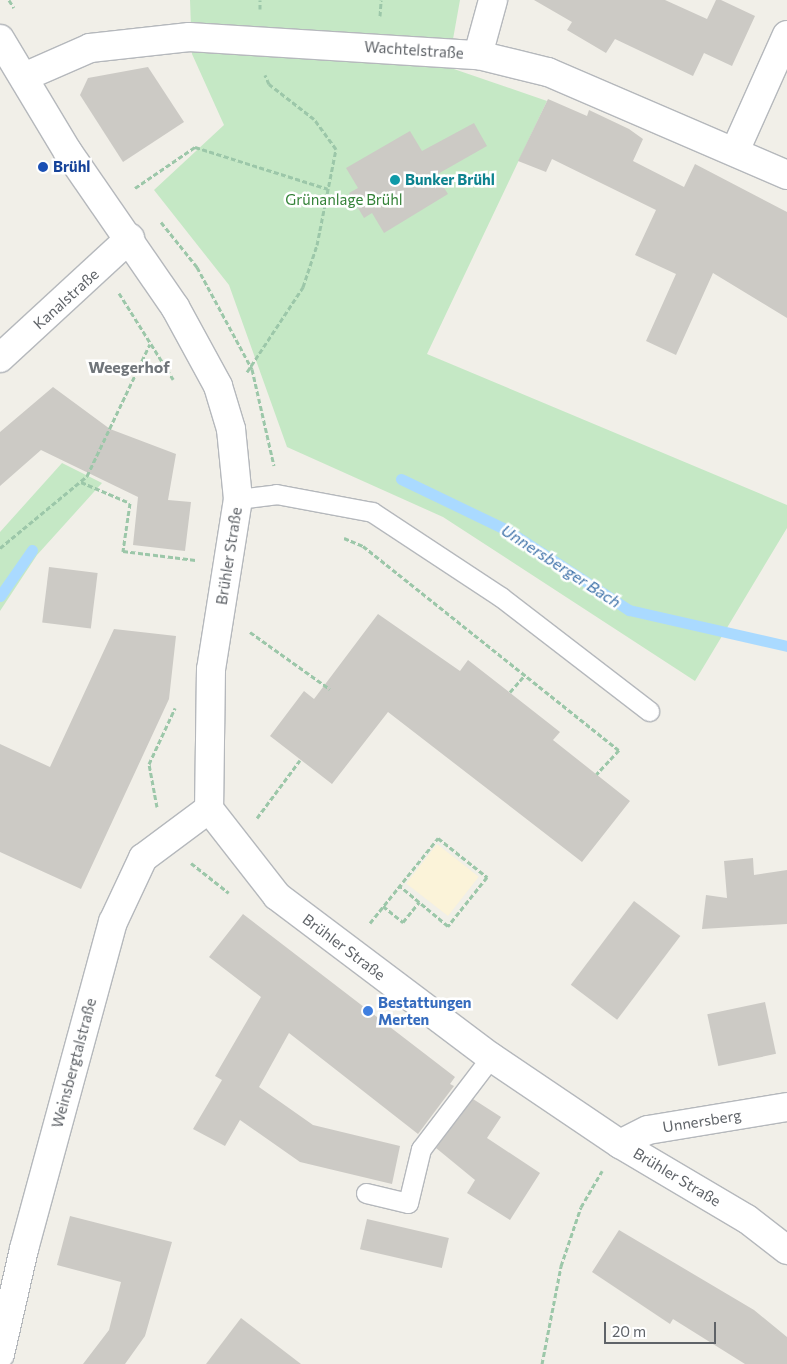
<!DOCTYPE html>
<html>
<head>
<meta charset="utf-8">
<style>
  body { margin:0 }
  #map { position:relative; width:787px; height:1364px; overflow:hidden; background:#f1efe8; font-family:Commissioner,sans-serif }
  div>[style] { position:absolute }
  [style*='--x'] { left:calc(var(--x)*1px); top:calc(var(--y)*1px); width:calc(var(--w)*1px); rotate:calc(var(--a)*1deg) }
  .green>* { inset:0; background:#c5e8c5 }
  .sand>* { inset:0; background:#fbf3d9; transform-origin:0 0 }
  .stream>* { height:11px; margin:-5.5px; padding:0 5.5px; transform-origin:5.5px; border-radius:5.5px; background:#aadaff }
  .building>* { inset:0; background:#cccac5; transform-origin:0 0 }
  .path>* { height:3px; margin-top:-1.5px; transform-origin:0; background:repeating-linear-gradient(90deg,#9cc7a9 0 5px,transparent 0 7.5px) }
  .roads { filter:drop-shadow(1px 0 #b5b8bc) drop-shadow(-1px 0 #b5b8bc) drop-shadow(0 1px #b5b8bc) drop-shadow(0 -1px #b5b8bc) }
  .service>* { height:19px; margin:-9.5px; padding:0 9.5px; transform-origin:9.5px; border-radius:9.5px; background:#fff }
  .minor>* { height:28px; margin:-14px; padding:0 14px; transform-origin:14px; border-radius:14px; background:#fff }
  .secondary>* { height:28px; margin:-14px; padding:0 14px; transform-origin:14px; border-radius:14px; background:#fff }
  .dots>* { width:14px; height:14px; translate:-50% -50%; box-sizing:border-box; border:2px solid #fff; border-radius:50% }
  span { translate:-50% -50%; white-space:nowrap; text-align:center; line-height:1.15; -webkit-text-stroke:5px #fff; paint-order:stroke }
  .street-label { font-size:15px; color:#5f6368 }
  .transit-label { font-size:15px; color:#164399; font-weight:700 }
  .left { translate:0 -50%; text-align:left }
  .culture-label { font-size:15px; color:#0d838f; font-weight:700 }
  .park-label { font-size:15px; color:#348238 }
  .shop-label { font-size:15px; color:#366cbe; font-weight:700 }
  .neighbourhood-label { font-size:16px; color:#70757a; font-weight:700 }
  .water-label { font-size:16px; color:#4174aa; font-style:italic }
  .scale { position:absolute; left:604px; top:1322px; width:112px; height:22px; box-sizing:border-box; border:2px solid #5f6368; border-top:0; padding-left:6px; font-size:15px; line-height:18px; white-space:nowrap; color:#5f6368; -webkit-text-stroke:4px #fff; paint-order:stroke }
</style>
</head>
<body>
<div id="map">
  <div class="green">
    <div style="clip-path:polygon(190px 0,460px 0,448px 67px,547px 101px,427px 354px,787px 505px,787px 528px,695px 681px,443px 517px,287px 447px,229px 285px,154px 190px,224px 125px,192px 54px)"></div>
    <div style="clip-path:polygon(62px 463px,102px 483px,37px 555px,0 611px,0 532px)"></div>
  </div>
  <div class="sand">
    <div style="left:437px;top:844px;width:53px;height:50px;rotate:38deg"></div>
  </div>
  <div class="stream">
    <div style="--x:401;--y:479;--w:118;--a:25.7"></div>
    <div style="--x:507;--y:530;--w:146;--a:33.3"></div>
    <div style="--x:629;--y:610;--w:162;--a:12.8"></div>
    <div style="--x:0;--y:596;--w:56;--a:-55.2"></div>
  </div>
  <div class="building">
    <div style="clip-path:polygon(534px 0,665px 0,707px 19px,716px 0,721px 0,755px 16px,732px 66px,704px 53px,693px 76px,615px 39px,606px 53px,567px 30px,572px 22px)"></div>
    <div style="clip-path:polygon(148px 67px,184px 122px,123px 162px,80px 95px,88px 78px)"></div>
    <div style="clip-path:polygon(548px 99px,587px 116px,589px 110px,629px 129px,643px 139px,633px 161px,684px 187px,695px 164px,787px 212px,787px 318px,713px 273px,676px 355px,646px 341px,676px 274px,635px 255px,656px 210px,552px 159px,546px 172px,518px 161px)"></div>
    <div style="clip-path:polygon(474px 123px,487px 146px,436px 175px,448px 194px,384px 233px,372px 213px,364px 218px,349px 193px,358px 188px,346px 168px,410px 131px,422px 151px)"></div>
    <div style="clip-path:polygon(53px 387px,110px 429px,176px 454px,168px 500px,191px 502px,185px 551px,133px 545px,138px 497px,41px 450px,0 486px,0 432px)"></div>
    <div style="left:49px;top:567px;width:49px;height:56px;rotate:7deg"></div>
    <div style="clip-path:polygon(378px 614px,460px 671px,468px 660px,560px 732px,553px 740px,630px 801px,582px 862px,388px 712px,332px 784px,270px 736px,304px 691px,314px 699px)"></div>
    <div style="clip-path:polygon(114px 629px,176px 636px,169px 699px,81px 889px,0 852px,0 744px,50px 767px)"></div>
    <div style="clip-path:polygon(753px 858px,754px 875px,787px 870px,787px 924px,702px 929px,706px 895px,727px 898px,724px 861px)"></div>
    <div style="left:634px;top:901px;width:58px;height:105px;rotate:37deg"></div>
    <div style="clip-path:polygon(243px 914px,455px 1077px,450px 1084px,454px 1086px,418px 1134px,289px 1033px,259px 1087px,313px 1125px,400px 1146px,392px 1184px,300px 1162px,240px 1120px,225px 1146px,193px 1129px,222px 1080px,215px 1076px,261px 997px,209px 957px)"></div>
    <div style="left:765px;top:1002px;width:53px;height:59px;rotate:78deg"></div>
    <div style="clip-path:polygon(473px 1099px,501px 1117px,487px 1138px,540px 1173px,510px 1220px,467px 1193px,475px 1180px,436px 1148px)"></div>
    <div style="clip-path:polygon(70px 1216px,172px 1242px,145px 1336px,125px 1364px,83px 1364px,109px 1330px,121px 1282px,57px 1265px)"></div>
    <div style="left:367px;top:1219px;width:84px;height:31px;rotate:13deg"></div>
    <div style="clip-path:polygon(619px 1230px,754px 1310px,787px 1337px,787px 1364px,745px 1364px,673px 1319px,670px 1324px,592px 1272px)"></div>
    <div style="clip-path:polygon(241px 1318px,301px 1364px,206px 1364px)"></div>
  </div>
  <div class="path">
    <div style="--x:9;--y:0;--w:9;--a:58"></div>
    <div style="--x:260;--y:9;--w:9;--a:-90"></div>
    <div style="--x:380;--y:16;--w:16;--a:-86"></div>
    <div style="--x:135;--y:188;--w:73;--a:-34.3"></div>
    <div style="--x:195;--y:147;--w:139;--a:17.5"></div>
    <div style="--x:161;--y:222;--w:58;--a:51.3"></div>
    <div style="--x:197;--y:267;--w:116;--a:61.7"></div>
    <div style="--x:252;--y:369;--w:99;--a:77.2"></div>
    <div style="--x:119;--y:293;--w:102;--a:57.9"></div>
    <div style="--x:247;--y:372;--w:102;--a:-56.6"></div>
    <div style="--x:303;--y:287;--w:44;--a:-71.6"></div>
    <div style="--x:317;--y:245;--w:98;--a:-78.8"></div>
    <div style="--x:336;--y:149;--w:37;--a:-126"></div>
    <div style="--x:314;--y:119;--w:57;--a:-142.1"></div>
    <div style="--x:269;--y:84;--w:10;--a:-114"></div>
    <div style="--x:81;--y:482;--w:53;--a:23.2"></div>
    <div style="--x:130;--y:503;--w:49;--a:98.3"></div>
    <div style="--x:123;--y:551;--w:73;--a:7.1"></div>
    <div style="--x:344;--y:538;--w:21;--a:23"></div>
    <div style="--x:363;--y:546;--w:327;--a:38.6"></div>
    <div style="--x:619;--y:750;--w:33;--a:133"></div>
    <div style="--x:0;--y:548;--w:113;--a:-39.6"></div>
    <div style="--x:87;--y:476;--w:146;--a:-64.5"></div>
    <div style="--x:250;--y:632;--w:98;--a:35.5"></div>
    <div style="--x:510;--y:692;--w:23;--a:-49"></div>
    <div style="--x:157;--y:807;--w:44;--a:-100.5"></div>
    <div style="--x:149;--y:764;--w:62;--a:-65.1"></div>
    <div style="--x:257;--y:818;--w:72;--a:-53.4"></div>
    <div style="--x:191;--y:863;--w:48;--a:38.3"></div>
    <div style="--x:383;--y:906;--w:26;--a:39"></div>
    <div style="--x:403;--y:922;--w:26;--a:-51"></div>
    <div style="--x:370;--y:923;--w:109;--a:-51.3"></div>
    <div style="--x:438;--y:838;--w:63;--a:38.5"></div>
    <div style="--x:487;--y:877;--w:63;--a:128.5"></div>
    <div style="--x:448;--y:926;--w:62;--a:-140.2"></div>
    <div style="--x:542;--y:1364;--w:100;--a:-79"></div>
    <div style="--x:561;--y:1266;--w:62;--a:-71.3"></div>
    <div style="--x:581;--y:1207;--w:42;--a:-59.7"></div>
  </div>
  <div class="roads">
    <div class="service">
      <div style="--x:238;--y:499;--w:38;--a:-7"></div>
      <div style="--x:276;--y:494;--w:98;--a:10.6"></div>
      <div style="--x:372;--y:512;--w:154;--a:33.4"></div>
      <div style="--x:501;--y:597;--w:187;--a:37.6"></div>
      <div style="--x:366;--y:1193;--w:43;--a:13.4"></div>
      <div style="--x:408;--y:1203;--w:56;--a:-76.5"></div>
      <div style="--x:421;--y:1149;--w:116;--a:-52.7"></div>
    </div>
    <div class="minor">
      <div style="--x:478;--y:55;--w:57;--a:-74.7"></div>
      <div style="--x:24;--y:77;--w:72;--a:-23.7"></div>
      <div style="--x:90;--y:48;--w:100;--a:-6.3"></div>
      <div style="--x:189;--y:37;--w:290;--a:3.6"></div>
      <div style="--x:478;--y:55;--w:72;--a:13.7"></div>
      <div style="--x:548;--y:72;--w:260;--a:23.3"></div>
      <div style="--x:735;--y:151;--w:127;--a:-65.9"></div>
      <div style="--x:0;--y:358;--w:177;--a:-42.7"></div>
      <div style="--x:620;--y:1144;--w:31;--a:-27"></div>
      <div style="--x:648;--y:1130;--w:141;--a:-9.4"></div>
      <div style="--x:0;--y:1354;--w:108;--a:-77.1"></div>
      <div style="--x:24;--y:1249;--w:339;--a:-74.8"></div>
      <div style="--x:113;--y:922;--w:71;--a:-64.9"></div>
      <div style="--x:143;--y:858;--w:82;--a:-36.6"></div>
    </div>
    <div class="secondary">
      <div style="--x:0;--y:39;--w:132;--a:59"></div>
      <div style="--x:68;--y:152;--w:188;--a:55.4"></div>
      <div style="--x:175;--y:307;--w:90;--a:61.4"></div>
      <div style="--x:218;--y:386;--w:45;--a:73.2"></div>
      <div style="--x:231;--y:429;--w:70;--a:84.3"></div>
      <div style="--x:238;--y:499;--w:172;--a:99"></div>
      <div style="--x:211;--y:669;--w:140;--a:90.8"></div>
      <div style="--x:209;--y:809;--w:110;--a:52"></div>
      <div style="--x:277;--y:896;--w:268;--a:37"></div>
      <div style="--x:491;--y:1057;--w:156;--a:34"></div>
      <div style="--x:620;--y:1144;--w:147;--a:30.6"></div>
      <div style="--x:747;--y:1219;--w:51;--a:37.8"></div>
    </div>
  </div>
  <div class="dots">
    <div style="left:43px;top:167px;background:#1a4fb4"></div>
    <div style="left:395px;top:180px;background:#0f9aa8"></div>
    <div style="left:368px;top:1011px;background:#3f7fe0"></div>
  </div>
  <div class="street-label">
    <span style="left:414px;top:50px;rotate:4deg">Wachtelstraße</span>
    <span style="left:66px;top:299px;rotate:-42deg">Kanalstraße</span>
    <span style="left:229px;top:556px;rotate:-81deg">Brühler Straße</span>
    <span style="left:344px;top:947px;rotate:37deg">Brühler Straße</span>
    <span style="left:74px;top:1063px;rotate:-75deg">Weinsbergtalstraße</span>
    <span style="left:702px;top:1121px;rotate:-9deg">Unnersberg</span>
    <span style="left:677px;top:1177px;rotate:31deg">Brühler Straße</span>
  </div>
  <div class="transit-label">
    <span class="left" style="left:53px;top:167px">Brühl</span>
  </div>
  <div class="culture-label">
    <span class="left" style="left:405px;top:180px">Bunker Brühl</span>
  </div>
  <div class="park-label">
    <span style="left:344px;top:200px">Grünanlage Brühl</span>
  </div>
  <div class="shop-label">
    <span class="left" style="left:378px;top:1011px">Bestattungen<br>Merten</span>
  </div>
  <div class="neighbourhood-label">
    <span style="left:129px;top:367px">Weegerhof</span>
  </div>
  <div class="water-label">
    <span style="left:561px;top:566px;rotate:33deg">Unnersberger Bach</span>
  </div>
  <div class="scale">20 m</div>
</div>
</body>
</html>
